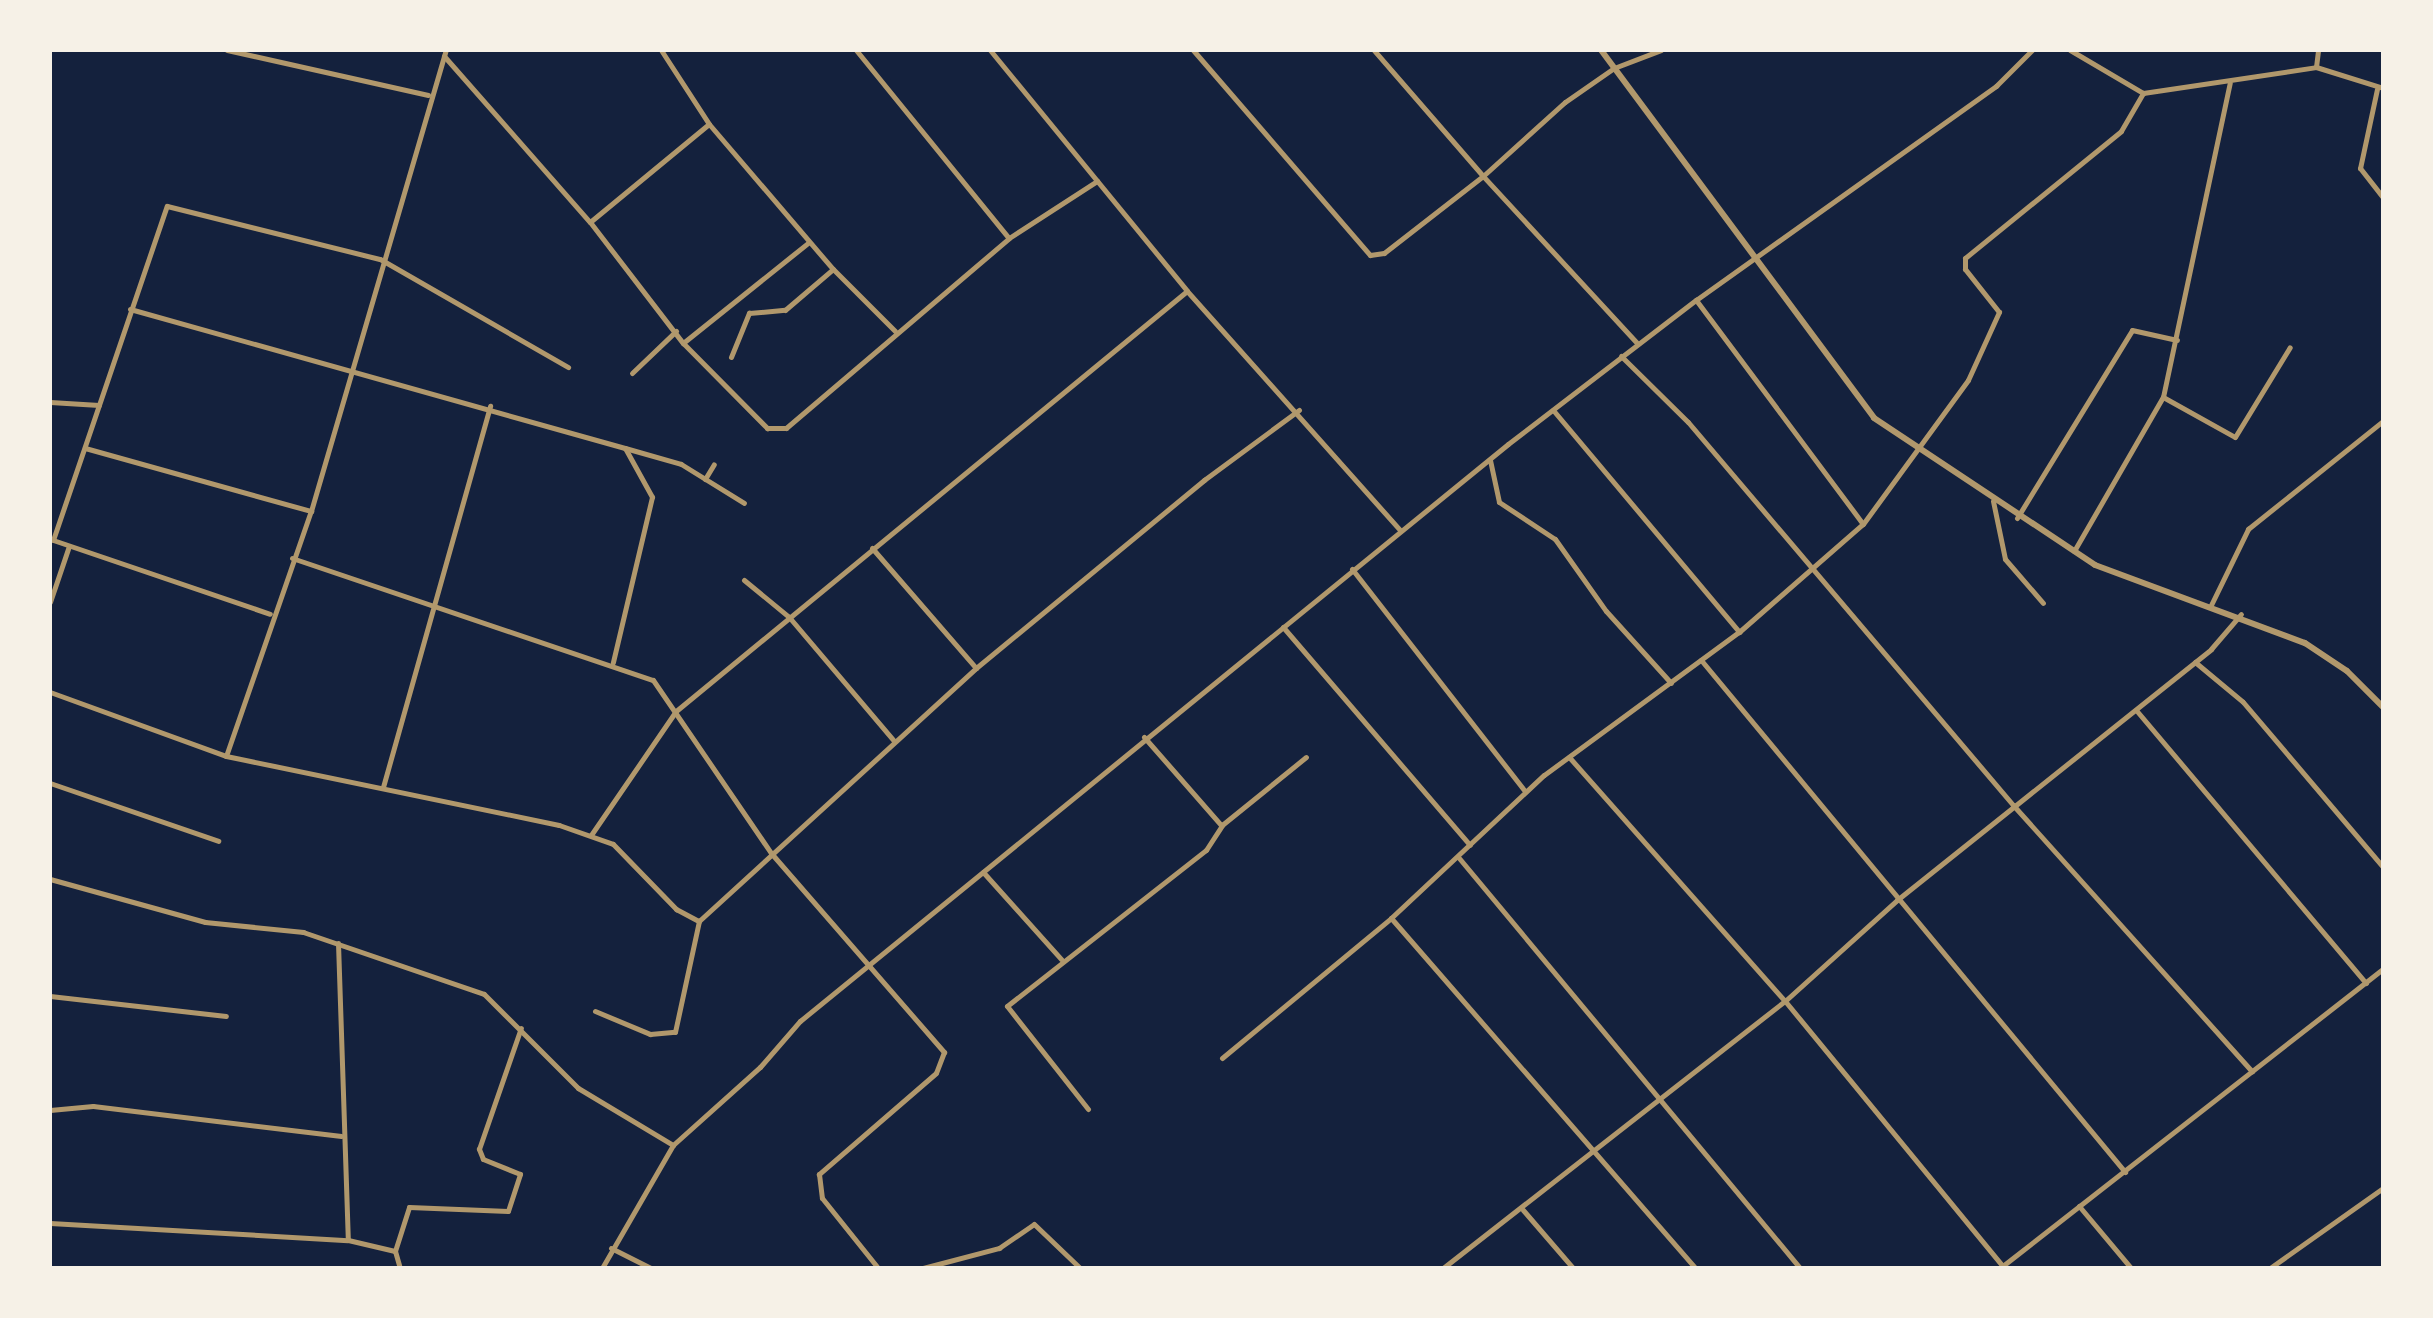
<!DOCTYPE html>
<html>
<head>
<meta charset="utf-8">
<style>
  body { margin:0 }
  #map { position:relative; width:2433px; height:1318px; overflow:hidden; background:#14213d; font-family:"Space Grotesk",sans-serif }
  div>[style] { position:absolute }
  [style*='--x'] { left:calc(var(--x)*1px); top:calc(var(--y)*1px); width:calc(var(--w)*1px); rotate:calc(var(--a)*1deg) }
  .minor>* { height:5px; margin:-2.5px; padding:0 2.5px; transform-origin:2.5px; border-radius:2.5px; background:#b1986c }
  .tertiary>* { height:6px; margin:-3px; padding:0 3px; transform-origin:3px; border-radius:3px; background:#b1986c }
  span { translate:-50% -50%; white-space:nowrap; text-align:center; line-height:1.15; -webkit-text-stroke:9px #f6f1e7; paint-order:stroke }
  .frame { position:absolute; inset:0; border:52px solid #f6f1e7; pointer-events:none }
</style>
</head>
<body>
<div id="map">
  <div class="minor">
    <div style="--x:227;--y:50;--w:206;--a:12.6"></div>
    <div style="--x:661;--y:50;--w:88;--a:57"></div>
    <div style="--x:709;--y:124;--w:191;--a:49.5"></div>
    <div style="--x:833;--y:269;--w:88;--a:45"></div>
    <div style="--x:856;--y:50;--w:242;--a:50.9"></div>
    <div style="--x:990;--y:50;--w:311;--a:50.7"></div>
    <div style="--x:1187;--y:291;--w:320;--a:48.3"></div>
    <div style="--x:1193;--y:50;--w:271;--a:49.2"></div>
    <div style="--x:1370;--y:255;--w:14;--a:-8"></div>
    <div style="--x:1384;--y:253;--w:125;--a:-37.9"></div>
    <div style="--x:1483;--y:176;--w:167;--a:-130.9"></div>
    <div style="--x:2070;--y:50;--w:85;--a:30.5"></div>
    <div style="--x:2143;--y:93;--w:175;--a:-8.5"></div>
    <div style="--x:2316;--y:67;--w:70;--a:17.4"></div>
    <div style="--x:444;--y:56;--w:221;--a:48.7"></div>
    <div style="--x:590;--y:222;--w:153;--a:52.5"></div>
    <div style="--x:683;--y:343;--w:120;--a:45.3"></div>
    <div style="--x:767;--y:428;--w:19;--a:0"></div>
    <div style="--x:786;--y:428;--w:293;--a:-40.4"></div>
    <div style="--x:1009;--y:238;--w:105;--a:-32.9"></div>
    <div style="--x:2316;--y:67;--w:17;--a:-83"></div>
    <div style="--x:2377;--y:89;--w:81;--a:102.1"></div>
    <div style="--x:2360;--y:168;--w:37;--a:52"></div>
    <div style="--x:590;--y:222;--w:154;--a:-39.5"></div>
    <div style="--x:1696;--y:300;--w:279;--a:53.3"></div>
    <div style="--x:130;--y:309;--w:514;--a:15.69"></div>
    <div style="--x:625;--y:448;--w:56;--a:61.1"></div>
    <div style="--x:652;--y:497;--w:170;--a:103.3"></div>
    <div style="--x:683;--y:343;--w:161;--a:-38.7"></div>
    <div style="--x:1637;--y:343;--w:227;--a:-132.7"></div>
    <div style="--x:1483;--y:176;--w:110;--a:-42.1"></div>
    <div style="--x:1565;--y:102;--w:60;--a:-34.8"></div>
    <div style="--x:1614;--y:68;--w:50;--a:-21"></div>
    <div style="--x:1621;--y:356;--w:94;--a:44.6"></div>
    <div style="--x:1688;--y:422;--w:502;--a:49.68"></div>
    <div style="--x:2013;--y:805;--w:358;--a:48.1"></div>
    <div style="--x:731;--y:357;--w:48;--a:-67.8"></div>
    <div style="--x:749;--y:313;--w:36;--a:-5"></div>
    <div style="--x:785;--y:310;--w:63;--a:-40.5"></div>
    <div style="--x:632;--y:373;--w:61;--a:-43.7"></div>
    <div style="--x:2163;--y:397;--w:82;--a:29.1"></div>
    <div style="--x:2235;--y:437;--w:105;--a:-58.6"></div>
    <div style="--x:50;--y:402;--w:49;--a:3.5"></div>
    <div style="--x:1553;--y:410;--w:290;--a:50"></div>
    <div style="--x:85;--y:448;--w:235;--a:15.6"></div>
    <div style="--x:625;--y:448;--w:58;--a:15.9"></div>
    <div style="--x:681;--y:464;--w:74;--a:31.8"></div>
    <div style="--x:1490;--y:460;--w:43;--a:77.9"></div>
    <div style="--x:1499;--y:502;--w:67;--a:33.5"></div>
    <div style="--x:1555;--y:539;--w:88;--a:54.7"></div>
    <div style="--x:1606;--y:611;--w:97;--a:47.9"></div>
    <div style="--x:705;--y:479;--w:17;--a:-59"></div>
    <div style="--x:1993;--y:501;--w:59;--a:78.3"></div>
    <div style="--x:2005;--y:559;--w:58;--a:49.2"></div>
    <div style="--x:2017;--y:518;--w:220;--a:-58.5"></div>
    <div style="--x:2132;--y:330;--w:46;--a:12.5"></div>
    <div style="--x:53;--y:540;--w:353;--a:-71.2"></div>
    <div style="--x:167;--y:206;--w:219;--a:14"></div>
    <div style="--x:380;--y:259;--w:217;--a:29.9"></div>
    <div style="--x:53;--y:540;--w:229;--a:18.8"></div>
    <div style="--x:872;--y:548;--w:159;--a:49.1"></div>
    <div style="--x:2074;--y:551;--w:178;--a:-60"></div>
    <div style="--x:2163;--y:397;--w:321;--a:-78"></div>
    <div style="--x:292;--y:558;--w:381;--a:18.7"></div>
    <div style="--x:653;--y:680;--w:209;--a:55.7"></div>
    <div style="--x:771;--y:853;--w:264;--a:49"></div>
    <div style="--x:944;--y:1052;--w:22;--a:111"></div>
    <div style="--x:936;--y:1073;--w:155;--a:139.2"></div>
    <div style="--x:819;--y:1174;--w:24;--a:83"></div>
    <div style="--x:822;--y:1198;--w:90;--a:51.3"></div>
    <div style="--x:1352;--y:569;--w:281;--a:52.1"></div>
    <div style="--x:744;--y:580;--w:58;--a:39.4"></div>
    <div style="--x:789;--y:617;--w:162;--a:49.7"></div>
    <div style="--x:50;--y:602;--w:59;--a:-71.3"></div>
    <div style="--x:2211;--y:605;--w:85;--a:-64"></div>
    <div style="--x:2248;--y:529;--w:173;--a:-38.7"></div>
    <div style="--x:1283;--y:627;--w:287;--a:49.4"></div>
    <div style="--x:1701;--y:660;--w:665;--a:50.37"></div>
    <div style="--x:2195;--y:662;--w:62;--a:39.8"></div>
    <div style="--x:2243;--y:702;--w:216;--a:49.7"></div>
    <div style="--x:50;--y:692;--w:187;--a:20"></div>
    <div style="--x:226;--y:756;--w:340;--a:11.7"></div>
    <div style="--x:559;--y:825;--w:57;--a:19.4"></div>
    <div style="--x:613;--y:844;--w:91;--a:45.9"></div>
    <div style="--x:676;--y:909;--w:26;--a:28"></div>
    <div style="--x:699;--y:921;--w:375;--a:-42.4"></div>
    <div style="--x:976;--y:668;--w:296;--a:-39.5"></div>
    <div style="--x:1204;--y:480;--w:118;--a:-36.4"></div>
    <div style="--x:2136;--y:710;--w:357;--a:49.9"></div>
    <div style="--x:1144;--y:737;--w:117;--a:48.8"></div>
    <div style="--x:226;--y:756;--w:259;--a:-70.9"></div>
    <div style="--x:311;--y:511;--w:480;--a:-73.7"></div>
    <div style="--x:1569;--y:757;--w:326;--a:48.5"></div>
    <div style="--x:1785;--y:1001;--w:343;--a:50.6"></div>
    <div style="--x:50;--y:783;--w:178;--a:19"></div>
    <div style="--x:383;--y:787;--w:396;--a:-74.3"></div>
    <div style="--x:591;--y:835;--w:150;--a:-55.6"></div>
    <div style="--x:676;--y:711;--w:661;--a:-39.42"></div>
    <div style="--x:1459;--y:858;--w:533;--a:50.25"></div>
    <div style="--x:983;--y:872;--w:117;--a:48.1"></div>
    <div style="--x:50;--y:879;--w:161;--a:15.5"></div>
    <div style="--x:205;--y:922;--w:99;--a:5.8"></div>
    <div style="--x:303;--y:932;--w:191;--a:18.9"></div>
    <div style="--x:484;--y:994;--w:133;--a:45"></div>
    <div style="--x:578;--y:1088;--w:111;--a:31"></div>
    <div style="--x:1391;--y:918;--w:464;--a:49"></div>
    <div style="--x:338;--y:943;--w:297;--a:88.1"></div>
    <div style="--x:50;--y:996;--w:177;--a:6.5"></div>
    <div style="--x:595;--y:1011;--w:60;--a:22.7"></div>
    <div style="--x:650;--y:1034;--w:25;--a:-5"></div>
    <div style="--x:675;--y:1032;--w:114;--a:-77.8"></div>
    <div style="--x:1222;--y:1058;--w:219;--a:-39.6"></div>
    <div style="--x:1391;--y:918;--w:209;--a:-43.1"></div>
    <div style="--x:1544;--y:775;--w:242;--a:-36.3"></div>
    <div style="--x:1739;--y:632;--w:164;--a:-41.1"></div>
    <div style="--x:1863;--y:524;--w:178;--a:-53.9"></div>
    <div style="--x:1968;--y:380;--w:75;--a:-65.5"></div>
    <div style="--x:1999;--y:312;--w:55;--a:-128.3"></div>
    <div style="--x:1965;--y:269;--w:11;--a:-90"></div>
    <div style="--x:1965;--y:258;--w:201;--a:-39.1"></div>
    <div style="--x:2121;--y:131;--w:44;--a:-59.9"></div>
    <div style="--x:1088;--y:1109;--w:131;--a:-128.2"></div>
    <div style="--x:1007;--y:1006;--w:253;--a:-38.1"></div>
    <div style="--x:1206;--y:850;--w:30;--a:-57"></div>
    <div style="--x:1222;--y:825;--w:108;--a:-39"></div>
    <div style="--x:50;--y:1110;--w:43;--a:-5.3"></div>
    <div style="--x:93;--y:1106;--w:250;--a:6.9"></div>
    <div style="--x:2079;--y:1206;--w:81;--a:50"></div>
    <div style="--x:1523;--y:1210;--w:77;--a:49.2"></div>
    <div style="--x:50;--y:1223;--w:298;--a:3.3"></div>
    <div style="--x:348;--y:1240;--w:48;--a:13.2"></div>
    <div style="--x:395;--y:1251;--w:18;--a:74"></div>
    <div style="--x:611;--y:1248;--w:45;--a:26.6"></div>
    <div style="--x:395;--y:1251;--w:46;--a:-72.3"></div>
    <div style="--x:409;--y:1207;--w:99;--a:2.3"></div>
    <div style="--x:508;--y:1211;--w:39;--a:-72"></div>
    <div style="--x:520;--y:1174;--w:40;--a:-158"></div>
    <div style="--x:483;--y:1159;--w:11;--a:-112"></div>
    <div style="--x:479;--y:1149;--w:128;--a:-70.9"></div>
    <div style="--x:602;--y:1268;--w:142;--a:-60"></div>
    <div style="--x:673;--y:1145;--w:117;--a:-41.9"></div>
    <div style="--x:760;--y:1067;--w:61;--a:-49"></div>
    <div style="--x:800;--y:1021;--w:913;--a:-39.18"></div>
    <div style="--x:1508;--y:444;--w:237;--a:-37.5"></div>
    <div style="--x:1696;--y:300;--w:369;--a:-35.5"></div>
    <div style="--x:1996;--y:86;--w:51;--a:-45"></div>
    <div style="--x:923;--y:1268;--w:79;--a:-14.7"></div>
    <div style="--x:999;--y:1248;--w:42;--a:-34.4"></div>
    <div style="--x:1034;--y:1224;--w:64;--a:43.7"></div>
    <div style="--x:1443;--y:1268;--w:434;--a:-38"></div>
    <div style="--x:1785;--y:1001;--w:151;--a:-42"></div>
    <div style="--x:1897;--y:900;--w:402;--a:-38.6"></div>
    <div style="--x:2211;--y:649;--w:46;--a:-49.4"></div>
    <div style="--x:2000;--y:1268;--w:486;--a:-38"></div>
    <div style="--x:2270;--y:1268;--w:138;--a:-35.3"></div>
  </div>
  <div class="tertiary">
    <div style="--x:1601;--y:50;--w:458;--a:53.4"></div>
    <div style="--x:1874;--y:418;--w:265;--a:33.6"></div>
    <div style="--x:2095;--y:565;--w:224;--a:20.4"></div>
    <div style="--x:2305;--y:643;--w:50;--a:33.7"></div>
    <div style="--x:2347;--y:671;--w:51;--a:45"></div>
  </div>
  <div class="frame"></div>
</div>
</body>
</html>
